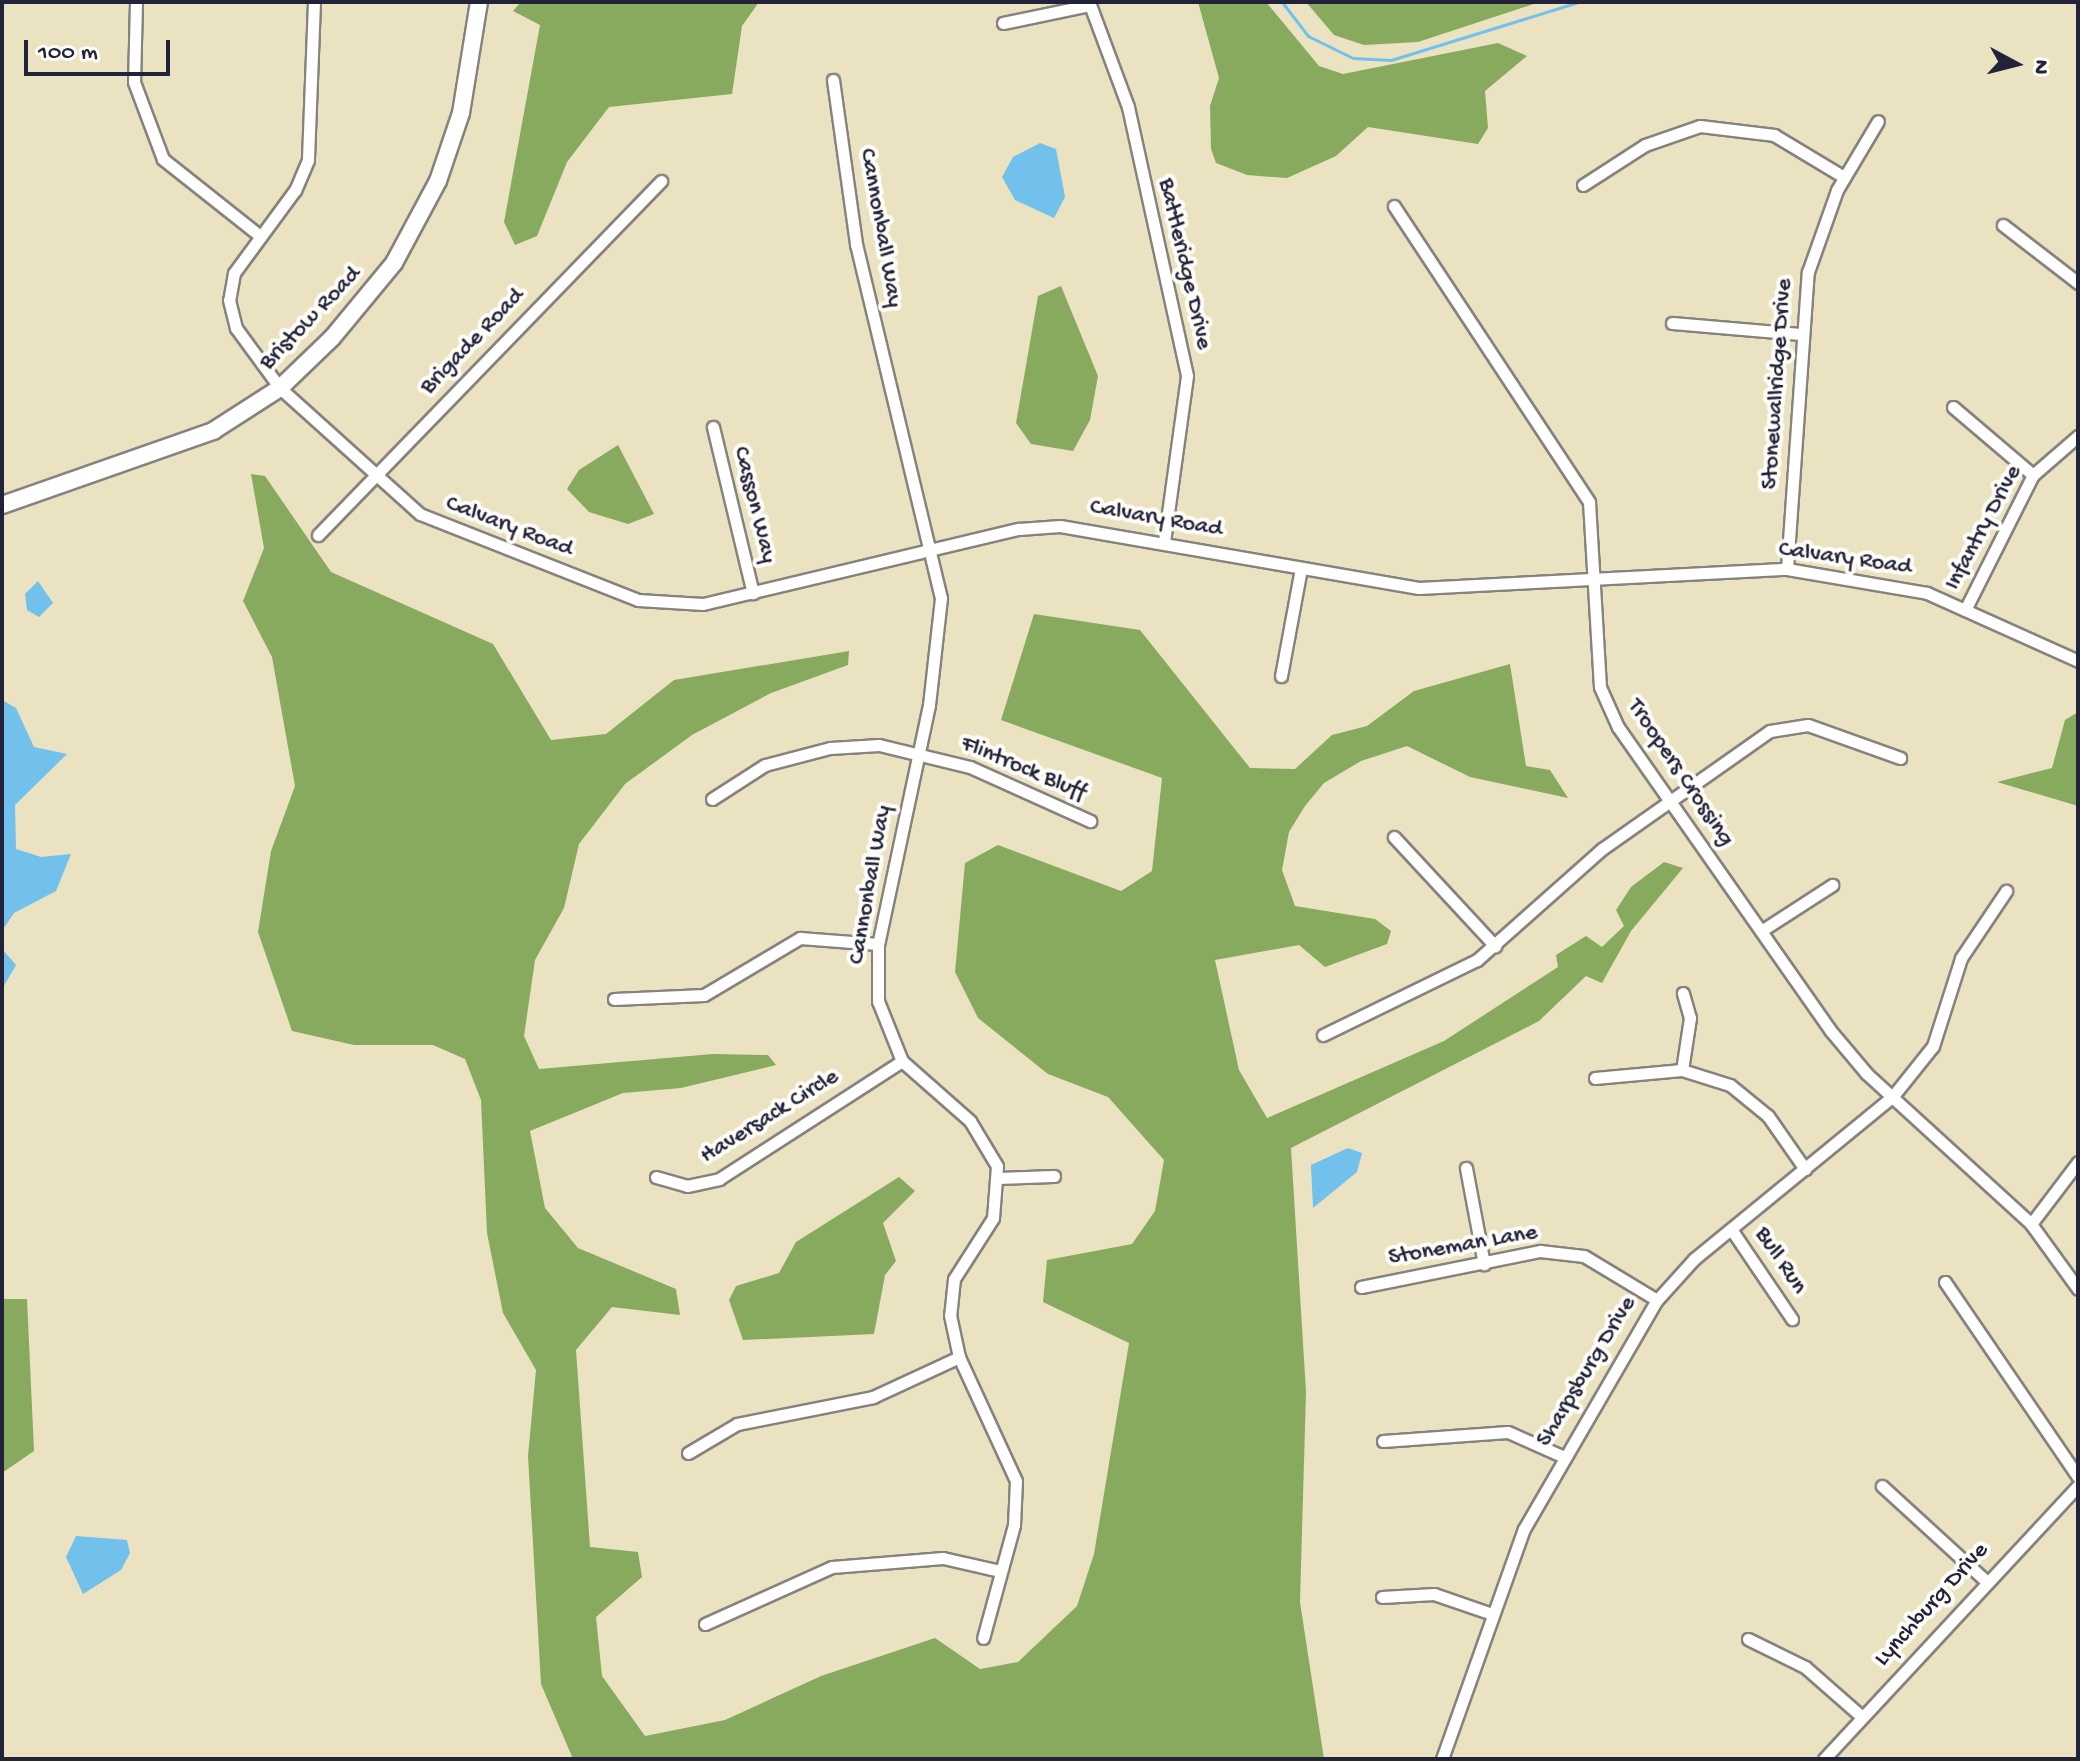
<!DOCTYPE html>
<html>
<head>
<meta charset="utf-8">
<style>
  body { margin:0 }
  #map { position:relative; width:2080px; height:1761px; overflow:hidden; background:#ebe2c2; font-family:"Gochi Hand",sans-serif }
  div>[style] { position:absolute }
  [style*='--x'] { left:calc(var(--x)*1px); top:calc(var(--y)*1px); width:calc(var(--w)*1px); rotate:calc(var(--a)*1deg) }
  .forest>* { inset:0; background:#87aa5e }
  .water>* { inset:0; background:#72c0ec }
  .stream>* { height:3px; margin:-1.5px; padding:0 1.5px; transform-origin:1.5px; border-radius:1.5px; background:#72c0ec }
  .roads { filter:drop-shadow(2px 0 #86827e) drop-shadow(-2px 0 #86827e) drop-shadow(0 2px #86827e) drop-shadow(0 -2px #86827e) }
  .minor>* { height:11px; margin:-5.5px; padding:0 5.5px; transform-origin:5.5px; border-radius:5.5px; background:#fff }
  .secondary>* { height:16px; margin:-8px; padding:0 8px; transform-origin:8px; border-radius:8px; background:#fff }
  span { translate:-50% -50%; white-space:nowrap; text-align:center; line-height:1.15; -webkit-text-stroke:8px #fdfcf7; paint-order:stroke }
  .street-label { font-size:24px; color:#22223b }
  .frame { position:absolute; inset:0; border:4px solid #22223b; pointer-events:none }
  .north { position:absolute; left:1976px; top:24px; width:80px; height:80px; -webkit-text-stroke:6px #fdfcf7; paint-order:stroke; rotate:97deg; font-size:22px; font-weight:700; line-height:32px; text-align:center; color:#22223b }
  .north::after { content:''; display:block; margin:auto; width:28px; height:36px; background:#22223b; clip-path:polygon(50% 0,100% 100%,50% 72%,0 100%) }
  .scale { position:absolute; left:24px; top:40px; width:146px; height:36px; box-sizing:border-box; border:4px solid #22223b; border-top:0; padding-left:10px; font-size:24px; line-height:28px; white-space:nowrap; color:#22223b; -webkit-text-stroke:6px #fdfcf7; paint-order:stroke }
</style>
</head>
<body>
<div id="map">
  <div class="forest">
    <div style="clip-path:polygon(521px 2px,759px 2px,742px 26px,732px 94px,609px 107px,567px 162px,537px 236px,515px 245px,504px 222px,540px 25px,513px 11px)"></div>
    <div style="clip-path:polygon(1198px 2px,1266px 2px,1319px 66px,1343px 74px,1498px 43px,1527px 56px,1485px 91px,1488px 128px,1478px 144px,1368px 127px,1336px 156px,1287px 178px,1247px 175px,1216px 163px,1211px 149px,1210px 106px,1219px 78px)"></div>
    <div style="clip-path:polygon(1306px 2px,1540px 2px,1418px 42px,1364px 45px,1334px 35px)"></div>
    <div style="clip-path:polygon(1061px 286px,1098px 376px,1090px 420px,1073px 451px,1031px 444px,1016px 423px,1038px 296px)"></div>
    <div style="clip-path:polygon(618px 445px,654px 514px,628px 524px,589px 512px,567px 489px,579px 470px)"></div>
    <div style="clip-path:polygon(251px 474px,265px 476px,331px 572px,493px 644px,551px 740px,606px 734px,674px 680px,849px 651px,848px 665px,771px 693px,692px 735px,625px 784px,579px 844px,564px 908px,535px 960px,524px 1036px,539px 1069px,713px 1054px,768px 1055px,776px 1065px,681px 1088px,623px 1093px,530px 1131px,545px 1208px,578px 1248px,676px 1289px,680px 1315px,612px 1307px,576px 1350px,590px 1547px,638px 1552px,642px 1577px,596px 1617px,602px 1676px,645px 1736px,725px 1720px,821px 1676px,935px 1638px,980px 1669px,1018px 1662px,1077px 1606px,1094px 1554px,1129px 1343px,1043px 1302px,1047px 1260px,1132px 1244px,1155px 1211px,1164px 1160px,1108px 1097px,1048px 1074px,978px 1018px,955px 972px,965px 863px,998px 845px,1121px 891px,1152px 871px,1162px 778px,1001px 720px,1034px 614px,1140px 630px,1250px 768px,1295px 769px,1332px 735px,1367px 726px,1414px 691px,1510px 664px,1526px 766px,1550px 770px,1568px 798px,1470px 777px,1407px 746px,1361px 761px,1324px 783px,1305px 806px,1289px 832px,1282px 870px,1295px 906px,1375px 919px,1391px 931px,1387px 944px,1325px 967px,1299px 945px,1215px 960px,1239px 1070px,1267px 1118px,1444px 1041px,1558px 967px,1556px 955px,1586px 936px,1602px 947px,1624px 926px,1616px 910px,1631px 887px,1664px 862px,1683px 868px,1631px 931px,1602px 983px,1586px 976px,1539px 1021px,1291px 1148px,1306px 1392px,1300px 1602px,1324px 1759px,573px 1759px,541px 1684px,528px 1456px,536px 1370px,503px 1313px,487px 1233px,481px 1100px,465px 1059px,433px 1045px,354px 1045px,292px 1031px,258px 932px,271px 851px,295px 786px,272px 657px,243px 601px,264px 548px)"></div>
    <div style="clip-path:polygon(2078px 712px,2078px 806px,1997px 782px,2052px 768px,2065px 720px)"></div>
    <div style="clip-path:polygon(899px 1177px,915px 1191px,883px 1223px,896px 1261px,885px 1275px,874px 1334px,743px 1340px,729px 1300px,736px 1286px,779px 1273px,796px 1242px)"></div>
    <div style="clip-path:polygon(2px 1299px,27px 1299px,34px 1451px,2px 1473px)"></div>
  </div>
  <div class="water">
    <div style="clip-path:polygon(1040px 143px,1056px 149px,1065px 197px,1054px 218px,1015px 200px,1002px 177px,1013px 157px)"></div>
    <div style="clip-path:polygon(38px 581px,53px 603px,39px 617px,27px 610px,25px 594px)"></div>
    <div style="clip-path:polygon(2px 700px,16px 708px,34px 747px,67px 754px,15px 805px,16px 849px,41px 857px,71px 854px,56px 891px,14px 913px,2px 931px)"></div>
    <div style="clip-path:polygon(2px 949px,16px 965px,2px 989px)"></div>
    <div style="clip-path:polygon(1348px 1148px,1362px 1153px,1357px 1172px,1313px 1208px,1311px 1165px)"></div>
    <div style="clip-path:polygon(76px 1536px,127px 1540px,130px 1553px,121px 1570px,83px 1594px,66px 1557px)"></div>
  </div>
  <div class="stream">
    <div style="--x:1282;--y:2;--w:43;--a:52.6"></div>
    <div style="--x:1308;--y:36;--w:50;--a:26.1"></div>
    <div style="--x:1353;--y:58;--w:38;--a:3"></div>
    <div style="--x:1391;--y:60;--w:196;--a:-17.2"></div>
  </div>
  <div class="roads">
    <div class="minor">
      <div style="--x:136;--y:2;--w:80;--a:91.4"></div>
      <div style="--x:134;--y:82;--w:82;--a:69.4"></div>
      <div style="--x:163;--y:159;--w:124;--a:38.4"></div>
      <div style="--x:314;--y:2;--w:158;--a:92.2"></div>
      <div style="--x:308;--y:160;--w:33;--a:113"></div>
      <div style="--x:295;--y:190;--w:103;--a:126.3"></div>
      <div style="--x:234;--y:273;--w:27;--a:100"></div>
      <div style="--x:229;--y:300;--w:29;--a:76"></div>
      <div style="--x:236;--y:328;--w:74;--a:53.7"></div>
      <div style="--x:280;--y:388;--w:188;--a:42"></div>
      <div style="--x:420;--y:514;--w:234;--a:21.5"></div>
      <div style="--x:638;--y:600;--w:65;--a:3.5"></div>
      <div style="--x:703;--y:604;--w:325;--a:-13.4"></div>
      <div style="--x:1019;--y:529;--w:41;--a:-4.2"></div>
      <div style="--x:1060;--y:526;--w:364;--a:9.8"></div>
      <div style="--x:1419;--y:588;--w:368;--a:-3"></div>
      <div style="--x:1787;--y:569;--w:142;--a:9.7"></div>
      <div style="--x:1927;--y:593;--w:166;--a:24.2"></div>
      <div style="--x:1089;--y:2;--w:112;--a:69.6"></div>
      <div style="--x:1128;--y:107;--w:275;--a:77.6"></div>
      <div style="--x:1187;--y:376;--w:168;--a:97.9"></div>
      <div style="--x:1003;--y:23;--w:89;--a:-11.7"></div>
      <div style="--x:833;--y:80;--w:166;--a:82"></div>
      <div style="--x:856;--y:244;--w:364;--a:76.5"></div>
      <div style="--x:941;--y:598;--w:108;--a:96.4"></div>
      <div style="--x:929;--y:705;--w:244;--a:102"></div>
      <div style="--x:878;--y:944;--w:57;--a:90"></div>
      <div style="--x:878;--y:1001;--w:65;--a:68.2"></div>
      <div style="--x:902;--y:1061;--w:91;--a:41.4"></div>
      <div style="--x:970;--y:1121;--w:52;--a:59"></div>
      <div style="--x:997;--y:1166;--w:52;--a:94.4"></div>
      <div style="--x:993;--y:1218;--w:72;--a:122.6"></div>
      <div style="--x:954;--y:1279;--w:36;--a:96"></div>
      <div style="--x:950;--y:1315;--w:43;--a:77.9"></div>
      <div style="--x:959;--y:1357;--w:136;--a:65.3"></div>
      <div style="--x:1016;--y:1481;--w:44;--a:92.6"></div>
      <div style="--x:1014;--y:1525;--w:117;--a:105.3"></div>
      <div style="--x:1583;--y:185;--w:74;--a:-32.8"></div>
      <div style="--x:1645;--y:145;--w:58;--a:-19.1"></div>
      <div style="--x:1700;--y:126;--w:75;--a:6.9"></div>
      <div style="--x:1774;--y:135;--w:82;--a:31"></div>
      <div style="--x:1394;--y:206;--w:354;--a:56.6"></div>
      <div style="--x:1589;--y:502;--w:185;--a:86.6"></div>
      <div style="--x:1600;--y:687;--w:44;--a:65.8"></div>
      <div style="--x:1618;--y:727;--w:370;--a:55"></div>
      <div style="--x:1830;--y:1030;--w:57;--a:49.9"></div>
      <div style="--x:1867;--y:1074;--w:222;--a:42.4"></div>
      <div style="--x:2031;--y:1224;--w:80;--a:54.1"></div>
      <div style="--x:2003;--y:225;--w:95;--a:37.7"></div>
      <div style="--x:1672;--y:323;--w:129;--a:4.9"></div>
      <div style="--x:1953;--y:407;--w:105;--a:40.4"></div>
      <div style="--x:713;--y:427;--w:171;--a:76.5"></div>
      <div style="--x:318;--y:535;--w:493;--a:-45.9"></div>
      <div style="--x:1787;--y:569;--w:298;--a:-86"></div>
      <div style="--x:1808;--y:272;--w:87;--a:-70.5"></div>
      <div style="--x:1837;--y:190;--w:80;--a:-59.3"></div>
      <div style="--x:1965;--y:610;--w:151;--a:-63.3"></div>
      <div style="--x:2033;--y:475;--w:60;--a:-40.9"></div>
      <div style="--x:1281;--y:676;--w:110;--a:-79.5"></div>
      <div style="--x:712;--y:799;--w:63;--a:-32.7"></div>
      <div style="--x:765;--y:765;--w:67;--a:-14.7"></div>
      <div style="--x:830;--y:748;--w:49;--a:-3.5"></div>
      <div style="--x:879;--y:745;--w:94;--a:13.6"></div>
      <div style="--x:970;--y:767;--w:132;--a:24.2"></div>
      <div style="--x:1394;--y:837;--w:149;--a:47.2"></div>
      <div style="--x:1761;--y:931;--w:85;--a:-32.9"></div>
      <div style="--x:614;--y:999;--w:90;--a:-2.5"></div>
      <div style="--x:704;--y:995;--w:112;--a:-30.7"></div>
      <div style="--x:800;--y:938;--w:78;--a:4.4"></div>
      <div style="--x:1323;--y:1035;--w:171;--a:-26"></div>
      <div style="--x:1477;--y:960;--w:167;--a:-41.6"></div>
      <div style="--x:1602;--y:849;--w:205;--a:-35.1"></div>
      <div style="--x:1770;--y:731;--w:38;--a:-9"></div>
      <div style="--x:1808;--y:725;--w:98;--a:19.7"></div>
      <div style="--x:1682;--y:1070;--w:53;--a:-81.3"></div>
      <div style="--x:1690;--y:1018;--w:26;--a:-106"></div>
      <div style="--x:1595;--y:1078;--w:87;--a:-5.3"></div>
      <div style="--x:1682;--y:1070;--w:50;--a:17.4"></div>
      <div style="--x:1730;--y:1085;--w:49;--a:39.2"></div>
      <div style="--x:1768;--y:1116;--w:65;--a:55.1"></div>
      <div style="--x:1466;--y:1168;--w:98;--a:79.4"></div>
      <div style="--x:656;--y:1177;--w:32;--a:16"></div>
      <div style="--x:687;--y:1186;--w:33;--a:-12"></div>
      <div style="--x:719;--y:1179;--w:218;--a:-32.8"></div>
      <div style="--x:997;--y:1178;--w:57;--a:-2"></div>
      <div style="--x:2031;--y:1224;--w:78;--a:-52.8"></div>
      <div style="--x:1731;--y:1229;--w:109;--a:55.9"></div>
      <div style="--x:1945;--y:1282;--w:236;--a:55.7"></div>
      <div style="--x:1361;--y:1287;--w:183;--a:-11.4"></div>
      <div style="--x:1540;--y:1251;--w:44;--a:6.5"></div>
      <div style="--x:1584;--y:1256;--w:85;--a:31.1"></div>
      <div style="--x:1383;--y:1441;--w:125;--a:-4.1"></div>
      <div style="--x:1508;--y:1432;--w:59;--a:24"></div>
      <div style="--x:688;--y:1453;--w:57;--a:-30.6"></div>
      <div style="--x:737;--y:1424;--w:139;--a:-11.2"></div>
      <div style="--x:873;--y:1397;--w:95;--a:-24.9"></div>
      <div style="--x:1882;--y:1486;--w:139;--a:42.4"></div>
      <div style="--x:1382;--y:1597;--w:52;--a:-3.3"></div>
      <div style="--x:1434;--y:1594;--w:61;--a:19"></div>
      <div style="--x:705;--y:1624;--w:139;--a:-24.2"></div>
      <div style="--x:832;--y:1567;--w:111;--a:-4.6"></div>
      <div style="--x:943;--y:1558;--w:58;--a:12.8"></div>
      <div style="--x:1748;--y:1639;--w:64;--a:26.2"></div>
      <div style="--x:1805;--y:1667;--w:74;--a:41.2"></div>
      <div style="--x:1442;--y:1759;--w:244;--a:-70.4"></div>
      <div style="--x:1524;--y:1529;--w:265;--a:-59.9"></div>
      <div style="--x:1657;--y:1300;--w:55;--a:-47.9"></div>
      <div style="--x:1694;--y:1259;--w:257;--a:-39.3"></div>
      <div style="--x:1893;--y:1096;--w:64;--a:-51.3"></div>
      <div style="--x:1933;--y:1046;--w:92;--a:-72.3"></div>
      <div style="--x:1961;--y:958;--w:81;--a:-56.1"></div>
      <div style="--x:1824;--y:1759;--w:373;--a:-47.1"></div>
    </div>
    <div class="secondary">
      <div style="--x:2;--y:505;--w:224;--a:-19.3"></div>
      <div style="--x:213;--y:431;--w:80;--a:-32.7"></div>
      <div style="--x:280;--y:388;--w:72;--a:-43.9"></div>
      <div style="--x:332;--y:338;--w:97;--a:-50.4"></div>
      <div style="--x:394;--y:263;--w:93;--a:-61.8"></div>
      <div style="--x:438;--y:181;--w:72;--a:-71.3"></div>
      <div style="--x:461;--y:113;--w:112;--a:-80.8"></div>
    </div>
  </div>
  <div class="street-label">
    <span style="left:880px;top:228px;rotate:80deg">Cannonball Way</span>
    <span style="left:1184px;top:264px;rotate:77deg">Battleridge Drive</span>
    <span style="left:311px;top:319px;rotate:-46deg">Bristow Road</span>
    <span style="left:473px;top:342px;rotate:-46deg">Brigade Road</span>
    <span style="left:1778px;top:384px;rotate:-86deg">Stonewallridge Drive</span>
    <span style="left:754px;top:505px;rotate:76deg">Casson Way</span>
    <span style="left:1156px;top:519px;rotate:10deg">Calvary Road</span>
    <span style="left:509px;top:527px;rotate:21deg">Calvary Road</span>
    <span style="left:1984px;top:528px;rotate:-62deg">Infantry Drive</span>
    <span style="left:1845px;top:559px;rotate:8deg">Calvary Road</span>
    <span style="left:1023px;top:769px;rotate:23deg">Flintrock Bluff</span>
    <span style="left:1680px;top:773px;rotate:56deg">Troopers Crossing</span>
    <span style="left:871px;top:885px;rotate:-80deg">Cannonball Way</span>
    <span style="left:770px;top:1117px;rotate:-32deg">Haversack Circle</span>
    <span style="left:1463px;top:1246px;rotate:-10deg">Stoneman Lane</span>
    <span style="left:1780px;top:1261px;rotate:56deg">Bull Run</span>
    <span style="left:1587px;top:1372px;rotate:-59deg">Sharpsburg Drive</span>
    <span style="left:1932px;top:1605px;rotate:-48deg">Lynchburg Drive</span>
  </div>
  <div class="frame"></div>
  <div class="north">N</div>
  <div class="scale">100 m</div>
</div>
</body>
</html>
